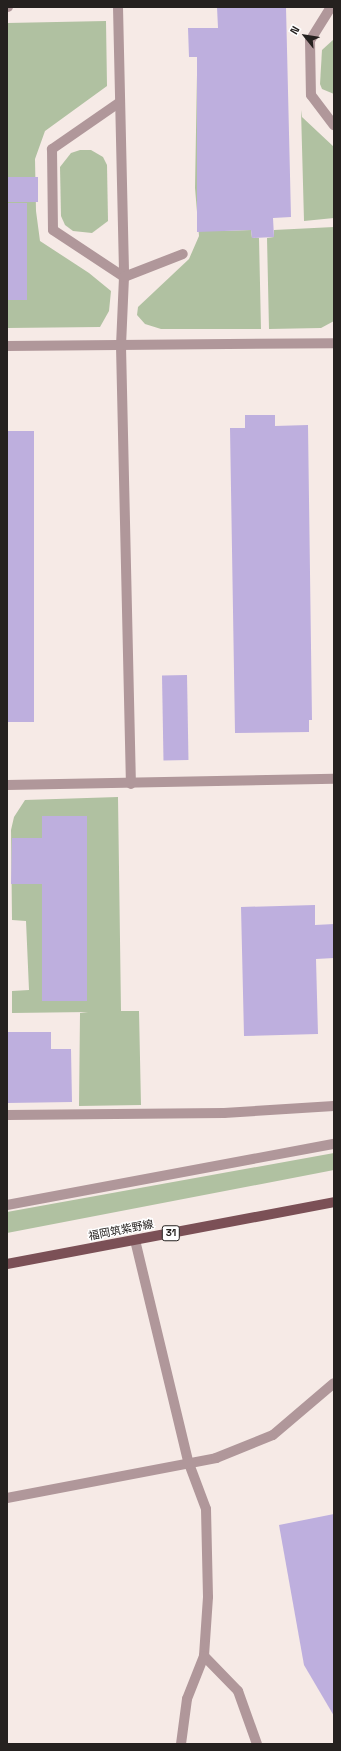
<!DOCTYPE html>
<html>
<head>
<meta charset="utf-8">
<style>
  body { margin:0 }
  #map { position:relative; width:341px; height:1751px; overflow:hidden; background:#f6eae6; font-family:"Space Grotesk","Noto Sans JP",sans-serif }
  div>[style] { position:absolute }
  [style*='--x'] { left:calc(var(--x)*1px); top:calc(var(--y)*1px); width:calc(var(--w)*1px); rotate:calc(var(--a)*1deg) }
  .green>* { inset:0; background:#b0c1a1 }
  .building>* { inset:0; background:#beafde; transform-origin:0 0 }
  .minor>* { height:10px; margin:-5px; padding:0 5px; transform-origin:5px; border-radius:5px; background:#b0979a }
  .major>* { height:10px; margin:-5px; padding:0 5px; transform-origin:5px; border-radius:5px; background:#7b5056 }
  span { translate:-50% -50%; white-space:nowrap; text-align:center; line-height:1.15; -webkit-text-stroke:3px #fff; paint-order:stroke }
  .shield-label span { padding:1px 3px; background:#fff; border:1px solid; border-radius:3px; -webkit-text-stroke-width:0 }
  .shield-label { font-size:10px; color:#25211f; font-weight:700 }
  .street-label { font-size:11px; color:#25211f }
  .frame { position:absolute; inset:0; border:8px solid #25211f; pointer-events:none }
  .north { position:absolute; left:285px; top:16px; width:40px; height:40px; -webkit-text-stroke:3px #fff; paint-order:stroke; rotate:300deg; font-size:11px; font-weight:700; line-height:16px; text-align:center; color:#25211f }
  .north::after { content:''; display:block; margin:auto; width:14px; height:18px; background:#25211f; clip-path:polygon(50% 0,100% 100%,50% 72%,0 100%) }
</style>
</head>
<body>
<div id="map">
  <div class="green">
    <div style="clip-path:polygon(106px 21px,107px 86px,45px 131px,35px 159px,36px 211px,40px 241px,89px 273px,111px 291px,109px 311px,100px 327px,7px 328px,7px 23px)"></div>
    <div style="clip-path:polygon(334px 39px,334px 94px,322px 89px,320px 84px,322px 50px)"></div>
    <div style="clip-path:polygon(215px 73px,222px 231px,251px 230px,252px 238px,259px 238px,261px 329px,161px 329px,145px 324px,137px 315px,138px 307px,189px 259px,199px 236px,195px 188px,197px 74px)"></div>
    <div style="clip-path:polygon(301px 110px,302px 117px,334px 147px,334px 218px,304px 221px)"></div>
    <div style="clip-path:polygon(80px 150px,91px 150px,103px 157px,107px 165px,108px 221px,92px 233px,73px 231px,65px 225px,61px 216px,60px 167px,71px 153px)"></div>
    <div style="clip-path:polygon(334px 227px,334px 321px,321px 328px,269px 329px,267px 238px,274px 237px,274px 230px)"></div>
    <div style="clip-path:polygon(118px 797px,121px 1011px,139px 1011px,141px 1105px,79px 1106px,80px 1013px,88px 1012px,12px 1013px,12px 991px,29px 990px,26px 921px,12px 920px,11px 830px,14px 817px,25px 800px)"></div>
    <div style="clip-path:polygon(334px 1153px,334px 1170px,7px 1233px,7px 1212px)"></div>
  </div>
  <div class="building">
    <div style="clip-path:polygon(217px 7px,286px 7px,291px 217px,273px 218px,274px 237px,252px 238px,251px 230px,197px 232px,197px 57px,189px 57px,188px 28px,218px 28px)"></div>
    <div style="left:38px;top:177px;width:25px;height:31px;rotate:90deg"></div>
    <div style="left:7px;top:203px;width:20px;height:97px"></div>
    <div style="clip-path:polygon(245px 415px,275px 415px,275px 426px,308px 425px,312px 720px,309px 720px,309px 732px,235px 733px,230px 428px,245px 428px)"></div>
    <div style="left:7px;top:431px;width:27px;height:291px"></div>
    <div style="left:187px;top:675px;width:85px;height:25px;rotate:89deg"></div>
    <div style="clip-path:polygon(42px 816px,87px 816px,87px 1001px,42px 1001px,42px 884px,11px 884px,12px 838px,42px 838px)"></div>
    <div style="clip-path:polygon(315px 905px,315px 925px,334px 924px,334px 958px,316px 959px,318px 1034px,244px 1036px,241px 907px)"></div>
    <div style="clip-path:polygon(7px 1032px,51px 1032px,51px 1049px,71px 1049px,72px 1102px,7px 1103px)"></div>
    <div style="clip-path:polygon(334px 1514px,334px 1716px,304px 1665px,279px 1525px)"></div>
  </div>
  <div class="minor">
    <div style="--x:7;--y:7;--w:1;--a:0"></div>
    <div style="--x:118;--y:7;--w:270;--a:88.7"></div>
    <div style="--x:124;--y:277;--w:69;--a:92.5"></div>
    <div style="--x:121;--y:346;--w:438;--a:88.7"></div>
    <div style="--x:331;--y:7;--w:39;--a:122"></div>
    <div style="--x:310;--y:40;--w:55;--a:89"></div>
    <div style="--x:311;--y:95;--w:38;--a:53"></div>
    <div style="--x:120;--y:102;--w:83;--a:145.3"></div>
    <div style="--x:52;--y:149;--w:81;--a:89.3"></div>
    <div style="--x:53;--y:230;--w:85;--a:33.5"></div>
    <div style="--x:124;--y:277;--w:63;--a:-21.3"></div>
    <div style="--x:7;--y:346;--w:327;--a:-0.5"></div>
    <div style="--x:7;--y:785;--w:327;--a:-1.1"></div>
    <div style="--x:7;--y:1115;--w:217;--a:-0.5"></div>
    <div style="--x:224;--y:1113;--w:110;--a:-3.6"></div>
    <div style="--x:7;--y:1205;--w:333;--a:-10.6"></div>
    <div style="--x:135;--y:1240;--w:227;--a:76.5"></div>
    <div style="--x:188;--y:1461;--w:51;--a:69.4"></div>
    <div style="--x:206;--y:1509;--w:88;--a:88.7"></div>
    <div style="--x:208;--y:1597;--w:59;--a:93.9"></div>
    <div style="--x:204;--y:1656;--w:46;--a:111.6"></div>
    <div style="--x:187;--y:1699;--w:45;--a:97.6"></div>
    <div style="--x:7;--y:1498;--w:213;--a:-10.8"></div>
    <div style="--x:216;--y:1458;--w:61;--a:-22"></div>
    <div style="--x:273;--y:1435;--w:80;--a:-40.4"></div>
    <div style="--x:204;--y:1656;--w:49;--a:45.8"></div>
    <div style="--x:238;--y:1691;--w:56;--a:70.3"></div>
  </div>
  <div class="major">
    <div style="--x:7;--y:1264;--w:333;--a:-10.7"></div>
  </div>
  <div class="shield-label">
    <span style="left:171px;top:1233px">31</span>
  </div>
  <div class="street-label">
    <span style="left:121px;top:1230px;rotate:-11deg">福岡筑紫野線</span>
  </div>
  <div class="frame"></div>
  <div class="north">N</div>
</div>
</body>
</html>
